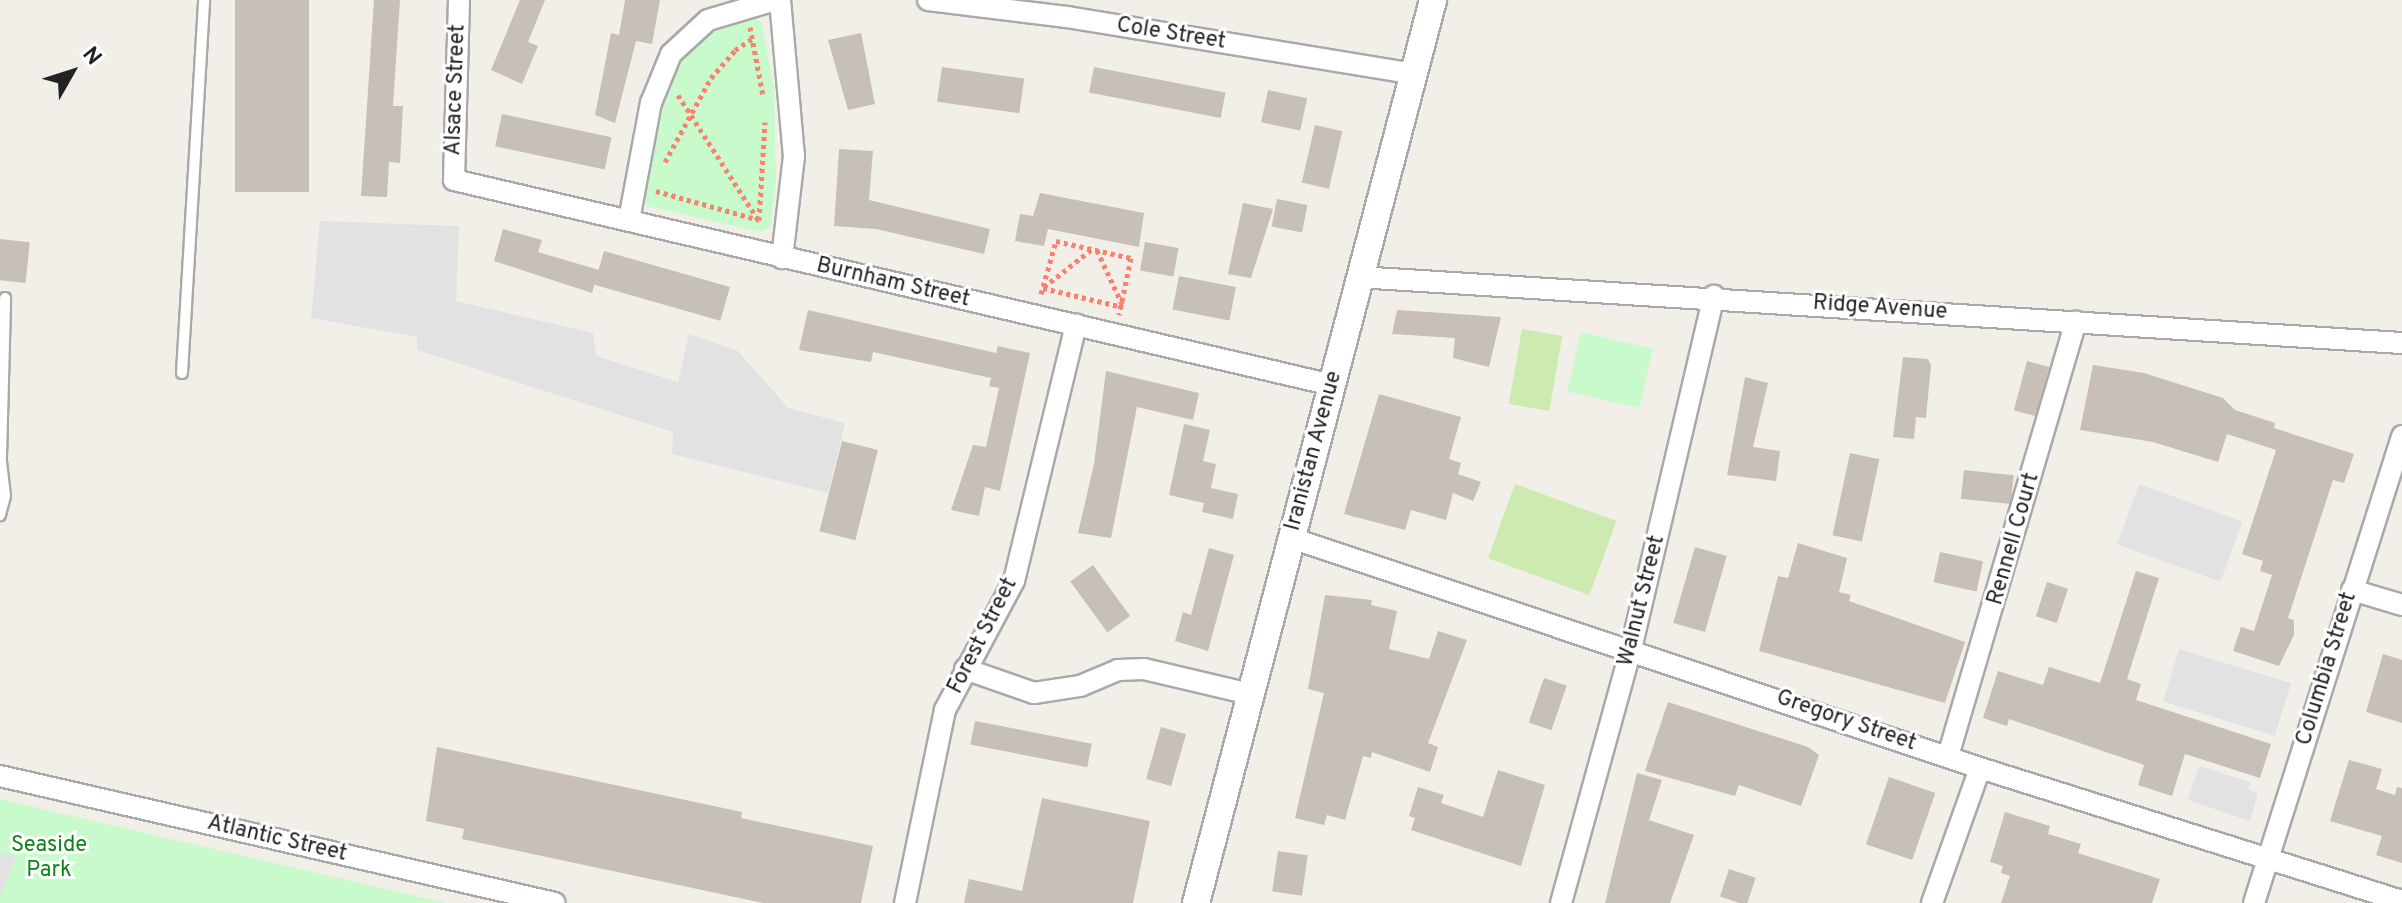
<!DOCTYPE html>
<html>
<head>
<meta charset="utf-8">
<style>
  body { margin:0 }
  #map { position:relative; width:2402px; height:903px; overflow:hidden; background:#f2efe9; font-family:Overpass,sans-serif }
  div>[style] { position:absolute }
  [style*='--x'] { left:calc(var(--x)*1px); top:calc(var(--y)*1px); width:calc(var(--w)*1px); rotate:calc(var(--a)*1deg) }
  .grass>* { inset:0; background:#cdebb0; transform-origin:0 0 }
  .park>* { inset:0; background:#c8facc; transform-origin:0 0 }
  .parking>* { inset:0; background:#e2e2e2; transform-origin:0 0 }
  .building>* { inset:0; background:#c7bfb8; transform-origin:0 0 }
  .path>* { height:5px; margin-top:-2.5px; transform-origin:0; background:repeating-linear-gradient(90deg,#fa8072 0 4px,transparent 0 8px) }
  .roads { filter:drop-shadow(2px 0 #a9a9a9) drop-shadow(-2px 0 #a9a9a9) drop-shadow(0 2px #a9a9a9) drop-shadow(0 -2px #a9a9a9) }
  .service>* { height:10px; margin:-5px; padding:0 5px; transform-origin:5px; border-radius:5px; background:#fff }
  .minor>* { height:20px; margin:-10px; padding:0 10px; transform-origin:10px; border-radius:10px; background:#fff }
  .tertiary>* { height:26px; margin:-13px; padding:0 13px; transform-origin:13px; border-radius:13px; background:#fff }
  span { translate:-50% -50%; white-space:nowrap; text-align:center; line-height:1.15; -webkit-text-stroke:6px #fff; paint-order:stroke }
  .street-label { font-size:22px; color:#222 }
  .park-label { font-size:22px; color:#0c8416 }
  .north { position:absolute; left:32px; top:32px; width:80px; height:80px; -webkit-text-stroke:6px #fff; paint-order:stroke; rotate:51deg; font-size:22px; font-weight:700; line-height:32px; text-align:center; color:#222 }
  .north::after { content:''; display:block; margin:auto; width:28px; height:36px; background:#222; clip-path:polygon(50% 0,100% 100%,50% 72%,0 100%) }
</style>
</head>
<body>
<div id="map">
  <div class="grass">
    <div style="left:1522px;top:329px;width:41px;height:76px;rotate:10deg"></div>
    <div style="left:1515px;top:484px;width:108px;height:79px;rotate:20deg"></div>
  </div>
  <div class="park">
    <div style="clip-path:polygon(753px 17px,762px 23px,774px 88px,776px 181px,770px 227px,760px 232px,647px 206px,641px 196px,674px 67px,687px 49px,717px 26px)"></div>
    <div style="left:1581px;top:332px;width:74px;height:61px;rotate:13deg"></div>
    <div style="clip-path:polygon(0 799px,47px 810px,446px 903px,0 903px)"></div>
  </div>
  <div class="parking">
    <div style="clip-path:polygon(320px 221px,459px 226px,456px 301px,593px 333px,596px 356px,678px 382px,689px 334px,738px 351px,788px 408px,845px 423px,828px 493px,672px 454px,673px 432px,417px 350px,417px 337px,311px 318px)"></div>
    <div style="left:2139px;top:484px;width:110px;height:64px;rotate:20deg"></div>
    <div style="left:2179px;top:649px;width:117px;height:55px;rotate:17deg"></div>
    <div style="clip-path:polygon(2199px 766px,2250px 782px,2248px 789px,2258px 793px,2250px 821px,2188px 800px)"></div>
    <div style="clip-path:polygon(0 852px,16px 858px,0 895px)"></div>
  </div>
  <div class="building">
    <div style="left:235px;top:0;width:74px;height:192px"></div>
    <div style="clip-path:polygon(374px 0,400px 0,393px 106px,403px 106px,400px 163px,389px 162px,387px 197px,361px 196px)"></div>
    <div style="clip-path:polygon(520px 0,545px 0,528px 42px,538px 46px,522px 84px,491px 70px)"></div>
    <div style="clip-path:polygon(625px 0,660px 0,652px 44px,636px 41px,615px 123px,595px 115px,611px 33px,619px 35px)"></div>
    <div style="clip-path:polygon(861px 33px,875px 104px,848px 110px,828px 40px)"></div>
    <div style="left:942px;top:67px;width:83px;height:35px;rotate:8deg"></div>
    <div style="left:1094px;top:67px;width:134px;height:26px;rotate:11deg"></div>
    <div style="left:1268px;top:90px;width:40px;height:33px;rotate:12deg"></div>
    <div style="left:502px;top:114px;width:112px;height:33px;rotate:12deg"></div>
    <div style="left:1315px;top:125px;width:28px;height:59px;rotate:13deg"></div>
    <div style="clip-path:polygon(839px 149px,873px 151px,869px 200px,990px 229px,984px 254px,876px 229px,834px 226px)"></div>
    <div style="clip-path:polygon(1040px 193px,1144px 213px,1139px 247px,1048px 229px,1044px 246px,1015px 241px,1020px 214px,1033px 216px)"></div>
    <div style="left:1277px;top:199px;width:31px;height:28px;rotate:11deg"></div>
    <div style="clip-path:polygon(1243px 203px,1273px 209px,1251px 278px,1228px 274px)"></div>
    <div style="clip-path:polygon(503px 229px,542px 240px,538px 252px,599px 270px,592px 293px,494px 261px)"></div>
    <div style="left:0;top:239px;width:30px;height:41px;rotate:6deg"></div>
    <div style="left:1145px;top:242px;width:34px;height:29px;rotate:10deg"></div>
    <div style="left:604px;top:251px;width:131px;height:35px;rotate:16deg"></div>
    <div style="left:1179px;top:276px;width:58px;height:34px;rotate:11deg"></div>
    <div style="clip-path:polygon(808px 310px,996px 353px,998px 346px,1030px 353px,1000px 491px,985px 487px,979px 516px,951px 510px,973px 445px,986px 447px,999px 388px,989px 386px,991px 378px,873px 352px,871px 362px,799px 350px)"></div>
    <div style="clip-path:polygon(1397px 310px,1501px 317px,1489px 367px,1453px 358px,1455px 338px,1392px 334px)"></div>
    <div style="clip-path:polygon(1903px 357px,1928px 359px,1931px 365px,1926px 418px,1916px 417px,1914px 439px,1893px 437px)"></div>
    <div style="left:2027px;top:361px;width:23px;height:51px;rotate:15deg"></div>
    <div style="clip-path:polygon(2093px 365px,2144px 373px,2223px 398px,2235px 410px,2275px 423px,2274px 428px,2354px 454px,2344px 483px,2333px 480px,2288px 618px,2294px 620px,2294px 635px,2279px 666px,2233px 651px,2241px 627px,2254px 631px,2272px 575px,2260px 571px,2263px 561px,2242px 554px,2276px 450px,2227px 434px,2218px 462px,2153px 442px,2080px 430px)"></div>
    <div style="clip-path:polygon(1106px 371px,1199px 393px,1193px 420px,1137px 407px,1111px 538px,1078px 533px,1094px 464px)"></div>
    <div style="clip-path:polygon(1745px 377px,1768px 383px,1753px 447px,1780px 451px,1776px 481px,1727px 475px)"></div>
    <div style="clip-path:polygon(1379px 394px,1461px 417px,1449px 459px,1461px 463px,1458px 474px,1481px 482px,1473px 501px,1453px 493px,1446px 520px,1411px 510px,1405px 530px,1344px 514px)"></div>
    <div style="clip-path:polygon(1184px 424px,1210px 430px,1203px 461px,1216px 464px,1211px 488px,1238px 494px,1233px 519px,1202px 512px,1204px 503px,1169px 495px)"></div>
    <div style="left:842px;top:441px;width:37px;height:93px;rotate:14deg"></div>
    <div style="left:1850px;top:453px;width:30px;height:84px;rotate:12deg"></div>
    <div style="left:1964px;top:470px;width:50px;height:29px;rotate:6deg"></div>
    <div style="clip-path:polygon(1798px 543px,1847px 558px,1839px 592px,1851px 595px,1849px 601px,1965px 642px,1945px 703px,1759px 651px,1778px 576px,1788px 578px)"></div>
    <div style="left:1695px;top:547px;width:33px;height:79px;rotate:16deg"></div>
    <div style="clip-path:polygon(1209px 548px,1234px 555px,1208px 651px,1175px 641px,1183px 612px,1191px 615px)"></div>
    <div style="left:1940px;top:552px;width:44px;height:31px;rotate:12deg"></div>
    <div style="left:1093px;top:565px;width:63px;height:28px;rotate:54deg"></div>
    <div style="clip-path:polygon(2136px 571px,2159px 578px,2127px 679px,2141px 684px,2136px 700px,2271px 744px,2260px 778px,2185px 754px,2172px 796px,2138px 785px,2144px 765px,2009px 719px,2007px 726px,1983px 718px,1998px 671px,2043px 685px,2049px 667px,2100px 683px)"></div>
    <div style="left:2047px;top:582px;width:22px;height:36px;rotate:18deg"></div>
    <div style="clip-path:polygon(1325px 595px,1372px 600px,1371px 605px,1397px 611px,1389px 649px,1429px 659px,1438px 631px,1467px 640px,1428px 743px,1438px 747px,1430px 772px,1372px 752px,1371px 758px,1363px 756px,1345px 820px,1327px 815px,1324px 825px,1295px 818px,1324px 693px,1308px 689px)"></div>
    <div style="clip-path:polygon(2383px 654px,2402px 660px,2402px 723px,2366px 712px)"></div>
    <div style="left:1544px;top:678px;width:24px;height:47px;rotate:19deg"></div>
    <div style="clip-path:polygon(1668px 702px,1808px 747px,1819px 755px,1801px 806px,1739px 785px,1735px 796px,1645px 771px)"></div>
    <div style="left:975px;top:721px;width:119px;height:24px;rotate:11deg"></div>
    <div style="left:1161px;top:727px;width:26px;height:54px;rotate:16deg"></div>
    <div style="clip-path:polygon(437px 747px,742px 812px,741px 818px,873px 846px,861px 903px,763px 903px,462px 839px,464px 829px,426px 821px)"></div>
    <div style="clip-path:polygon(2349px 760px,2382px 769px,2376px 789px,2395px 795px,2397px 787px,2402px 788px,2402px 863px,2376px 855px,2382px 836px,2330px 821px)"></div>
    <div style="clip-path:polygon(1498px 770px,1545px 785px,1521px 866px,1411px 830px,1415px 818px,1409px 816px,1418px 787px,1444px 795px,1441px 803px,1483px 817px)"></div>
    <div style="clip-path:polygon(1637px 773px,1662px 780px,1649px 820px,1694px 835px,1670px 903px,1605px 903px)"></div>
    <div style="left:1889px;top:777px;width:49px;height:71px;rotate:19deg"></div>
    <div style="clip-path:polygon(1042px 798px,1150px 821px,1133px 903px,964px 903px,969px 879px,1022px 891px)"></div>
    <div style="clip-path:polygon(2005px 812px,2050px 826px,2048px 834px,2081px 844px,2078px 853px,2160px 879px,2152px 903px,2001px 903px,2010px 876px,2001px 873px,2003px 866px,1990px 862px)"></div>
    <div style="left:1278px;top:851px;width:30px;height:41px;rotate:8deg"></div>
    <div style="left:1729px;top:869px;width:28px;height:29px;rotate:18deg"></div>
  </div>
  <div class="path">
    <div style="--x:750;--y:27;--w:70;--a:79.3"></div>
    <div style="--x:678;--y:95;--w:150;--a:57.3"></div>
    <div style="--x:665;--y:162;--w:96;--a:-61.3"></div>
    <div style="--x:711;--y:78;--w:37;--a:-49"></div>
    <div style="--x:735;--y:50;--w:20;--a:-33"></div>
    <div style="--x:656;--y:191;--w:107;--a:15.7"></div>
    <div style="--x:759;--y:220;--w:98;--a:-86.5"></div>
    <div style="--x:1097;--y:250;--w:62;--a:65.1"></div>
    <div style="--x:1044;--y:287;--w:61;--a:-38.4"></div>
    <div style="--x:1043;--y:288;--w:82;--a:13.4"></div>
    <div style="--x:1041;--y:294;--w:55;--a:-74.2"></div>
    <div style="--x:1056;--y:241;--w:77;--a:12.8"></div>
    <div style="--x:1131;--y:258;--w:58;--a:101.9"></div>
  </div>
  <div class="roads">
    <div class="service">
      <div style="--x:182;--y:373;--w:374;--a:-86.6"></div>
      <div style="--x:0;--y:453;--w:43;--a:83.4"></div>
      <div style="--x:5;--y:496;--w:20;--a:105"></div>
      <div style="--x:1;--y:456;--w:158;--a:-88.5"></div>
    </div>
    <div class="minor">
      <div style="--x:459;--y:0;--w:180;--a:91.6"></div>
      <div style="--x:454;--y:180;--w:902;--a:13.14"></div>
      <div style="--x:780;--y:0;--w:157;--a:84.9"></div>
      <div style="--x:794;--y:156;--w:103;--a:96.7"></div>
      <div style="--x:928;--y:0;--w:140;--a:7"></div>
      <div style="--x:1067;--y:17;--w:352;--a:9.3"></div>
      <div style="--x:629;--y:220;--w:119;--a:-79.4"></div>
      <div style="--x:651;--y:103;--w:53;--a:-67.8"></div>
      <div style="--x:671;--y:54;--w:50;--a:-42.6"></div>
      <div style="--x:708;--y:20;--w:70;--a:-16.6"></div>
      <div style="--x:1358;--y:277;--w:1046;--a:3.62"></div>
      <div style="--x:1291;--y:538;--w:726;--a:18.46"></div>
      <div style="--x:1980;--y:768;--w:442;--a:17.5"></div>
      <div style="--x:2352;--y:590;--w:52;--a:16.7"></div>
      <div style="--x:965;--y:669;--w:73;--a:19.2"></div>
      <div style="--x:1034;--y:693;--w:47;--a:-8.7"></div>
      <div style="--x:1080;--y:686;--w:41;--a:-22.8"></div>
      <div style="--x:1118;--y:670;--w:26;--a:-2"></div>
      <div style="--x:1144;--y:669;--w:109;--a:13.3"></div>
      <div style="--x:1948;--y:756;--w:453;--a:-73.6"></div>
      <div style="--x:0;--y:776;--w:569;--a:12.89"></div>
      <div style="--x:905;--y:903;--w:197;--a:-78.3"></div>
      <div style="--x:945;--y:710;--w:146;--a:-61.9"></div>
      <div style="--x:1014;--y:581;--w:264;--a:-76.4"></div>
      <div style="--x:1561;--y:903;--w:263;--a:-74.6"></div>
      <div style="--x:1631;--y:649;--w:363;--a:-76.8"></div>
      <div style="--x:1932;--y:903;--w:143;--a:-70.4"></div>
      <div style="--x:2254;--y:903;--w:490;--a:-72.4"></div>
    </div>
    <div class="tertiary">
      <div style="--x:1196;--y:903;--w:934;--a:-75.29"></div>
    </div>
  </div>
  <div class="street-label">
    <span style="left:1171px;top:34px;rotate:9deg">Cole Street</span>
    <span style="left:456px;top:90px;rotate:-88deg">Alsace Street</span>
    <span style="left:893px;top:283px;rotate:13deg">Burnham Street</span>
    <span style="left:1880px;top:308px;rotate:4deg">Ridge Avenue</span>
    <span style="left:1314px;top:451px;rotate:-75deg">Iranistan Avenue</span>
    <span style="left:2014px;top:539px;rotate:-74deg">Rennell Court</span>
    <span style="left:1642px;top:601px;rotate:-76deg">Walnut Street</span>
    <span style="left:983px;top:636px;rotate:-63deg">Forest Street</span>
    <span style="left:2327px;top:669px;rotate:-73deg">Columbia Street</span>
    <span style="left:1846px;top:721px;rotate:19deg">Gregory Street</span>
    <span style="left:277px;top:839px;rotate:13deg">Atlantic Street</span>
  </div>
  <div class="park-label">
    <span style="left:49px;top:858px">Seaside<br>Park</span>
  </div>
  <div class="north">N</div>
</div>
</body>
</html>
